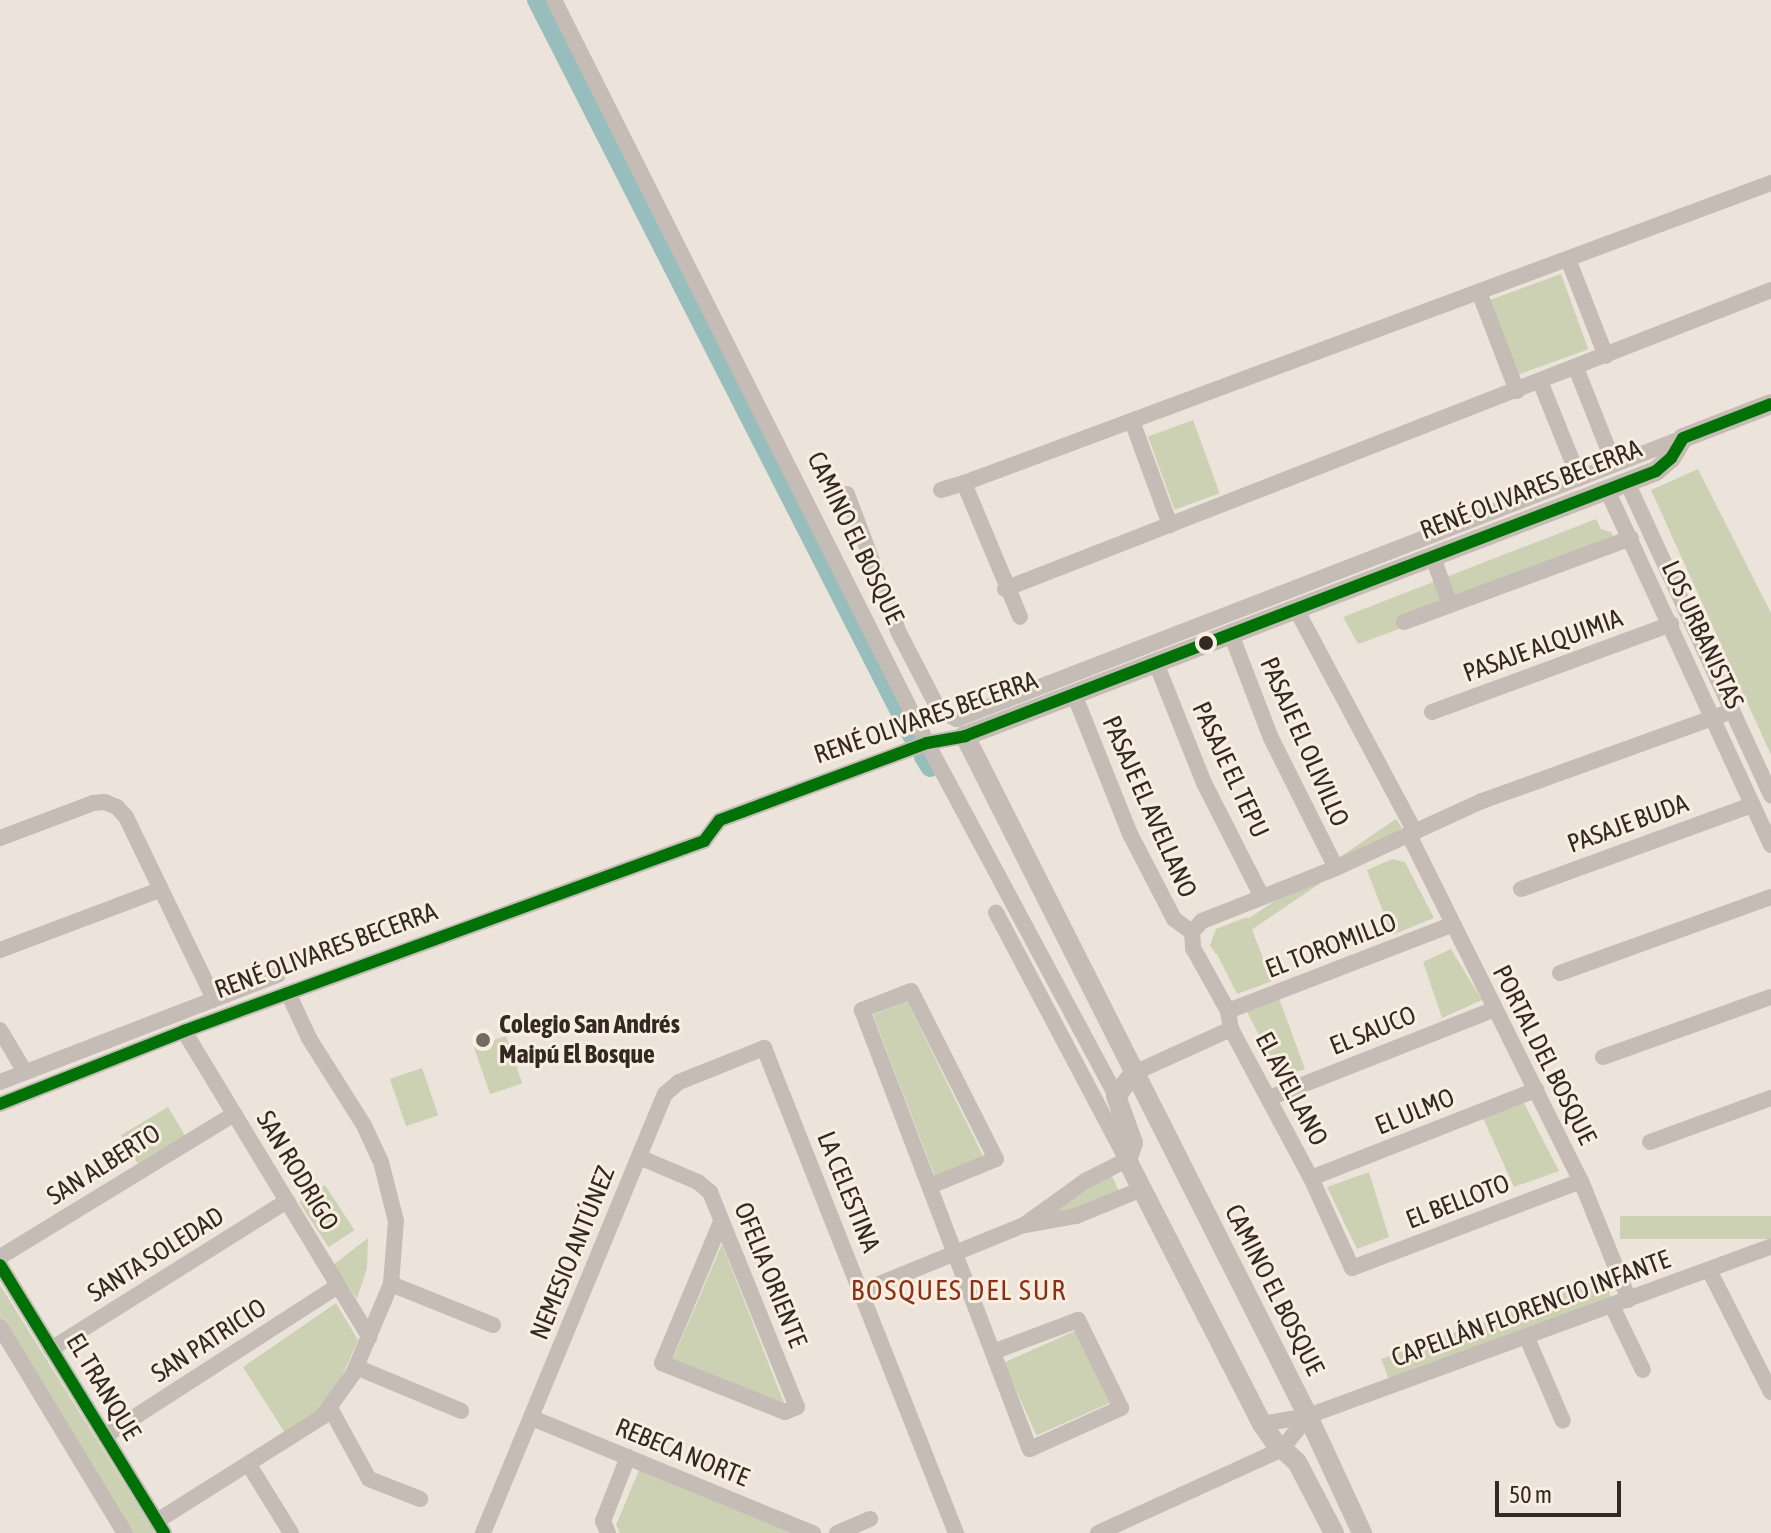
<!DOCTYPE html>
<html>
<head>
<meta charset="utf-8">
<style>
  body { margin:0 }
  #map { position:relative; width:1771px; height:1533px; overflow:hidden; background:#ece4db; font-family:"Asap Condensed",sans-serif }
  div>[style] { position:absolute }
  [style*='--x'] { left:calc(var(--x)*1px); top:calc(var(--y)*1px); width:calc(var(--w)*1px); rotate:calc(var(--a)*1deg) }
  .green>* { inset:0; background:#ccd1b4; transform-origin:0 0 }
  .canal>* { height:18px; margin:-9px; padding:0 9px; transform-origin:9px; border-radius:9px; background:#97bebd }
  .minor>* { height:16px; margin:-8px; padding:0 8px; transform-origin:8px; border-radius:8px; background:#c4bcb5 }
  .tertiary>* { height:20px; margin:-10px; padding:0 10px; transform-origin:10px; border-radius:10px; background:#c4bcb5 }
  .bus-1>* { height:12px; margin:-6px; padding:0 6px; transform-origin:6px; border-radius:6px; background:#007106 }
  .dots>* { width:22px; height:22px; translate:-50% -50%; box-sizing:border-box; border:4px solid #faeee1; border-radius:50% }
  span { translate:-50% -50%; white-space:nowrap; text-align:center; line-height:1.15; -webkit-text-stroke:6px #faeee1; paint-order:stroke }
  .street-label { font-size:26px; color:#332924 }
  .poi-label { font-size:26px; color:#332924; font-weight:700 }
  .left { translate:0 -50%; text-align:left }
  .neighbourhood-label { font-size:28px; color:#863319; letter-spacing:2px }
  .scale { position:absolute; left:1495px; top:1481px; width:126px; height:36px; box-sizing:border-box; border:4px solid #332924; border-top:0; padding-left:10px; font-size:24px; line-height:28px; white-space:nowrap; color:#332924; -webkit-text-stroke:6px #faeee1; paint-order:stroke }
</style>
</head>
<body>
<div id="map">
  <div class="green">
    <div style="left:1561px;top:274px;width:80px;height:76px;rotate:70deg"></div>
    <div style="left:1193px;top:420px;width:78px;height:48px;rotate:70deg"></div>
    <div style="clip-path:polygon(1698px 469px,1771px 613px,1771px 755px,1651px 490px)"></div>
    <div style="clip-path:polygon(1596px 519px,1601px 529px,1611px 532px,1619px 549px,1358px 644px,1343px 617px)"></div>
    <div style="left:1396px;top:819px;width:11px;height:225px;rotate:56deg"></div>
    <div style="clip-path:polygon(1392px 859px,1405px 862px,1434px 918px,1392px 935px,1367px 870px)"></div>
    <div style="clip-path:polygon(1247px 917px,1272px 981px,1237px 994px,1211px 942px,1216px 929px)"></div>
    <div style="clip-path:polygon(1451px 949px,1482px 1000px,1442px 1018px,1423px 962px)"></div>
    <div style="clip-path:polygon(1279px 998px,1305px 1069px,1281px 1077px,1246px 1010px)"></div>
    <div style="clip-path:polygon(907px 1001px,984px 1158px,935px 1177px,873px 1015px)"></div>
    <div style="left:506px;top:1036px;width:50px;height:34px;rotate:71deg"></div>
    <div style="left:422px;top:1068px;width:50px;height:34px;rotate:71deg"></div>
    <div style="clip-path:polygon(1524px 1103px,1559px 1171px,1514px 1187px,1483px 1118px)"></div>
    <div style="left:168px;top:1107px;width:33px;height:55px;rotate:59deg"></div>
    <div style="clip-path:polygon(1110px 1172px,1120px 1193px,1046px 1218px)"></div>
    <div style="clip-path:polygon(1369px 1172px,1389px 1237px,1357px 1249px,1327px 1187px)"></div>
    <div style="left:325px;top:1185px;width:54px;height:31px;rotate:57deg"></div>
    <div style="left:1771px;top:1216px;width:23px;height:151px;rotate:90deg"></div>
    <div style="clip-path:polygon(368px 1238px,367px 1268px,357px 1299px,333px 1265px)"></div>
    <div style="clip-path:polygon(722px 1244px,786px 1408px,672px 1361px)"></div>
    <div style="left:1604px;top:1278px;width:23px;height:237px;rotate:70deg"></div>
    <div style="left:0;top:1285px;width:291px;height:28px;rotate:58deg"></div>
    <div style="clip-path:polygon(336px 1303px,358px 1340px,339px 1383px,316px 1413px,285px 1433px,243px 1367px)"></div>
    <div style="left:1077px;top:1330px;width:80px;height:80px;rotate:66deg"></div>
    <div style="clip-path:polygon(640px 1468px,797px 1533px,620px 1533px,616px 1525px)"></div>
  </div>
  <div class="canal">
    <div style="--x:536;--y:0;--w:827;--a:62.97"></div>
    <div style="--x:923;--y:757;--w:13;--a:58"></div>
  </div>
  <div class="minor">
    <div style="--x:554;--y:0;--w:831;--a:63.34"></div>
    <div style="--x:927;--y:743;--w:400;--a:61.8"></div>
    <div style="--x:1568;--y:259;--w:104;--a:68.6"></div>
    <div style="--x:1479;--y:292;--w:106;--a:69"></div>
    <div style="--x:1576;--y:368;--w:103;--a:68.4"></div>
    <div style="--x:1540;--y:381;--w:105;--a:68.1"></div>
    <div style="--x:1132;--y:421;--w:111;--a:69.9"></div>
    <div style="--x:1627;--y:482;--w:345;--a:65.3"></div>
    <div style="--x:964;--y:483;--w:861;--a:-20.39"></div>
    <div style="--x:941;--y:490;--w:24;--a:-17"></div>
    <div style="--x:964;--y:483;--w:145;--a:67.3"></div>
    <div style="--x:1607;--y:490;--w:391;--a:65.2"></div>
    <div style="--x:847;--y:494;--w:148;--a:69.5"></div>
    <div style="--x:899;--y:633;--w:87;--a:62.5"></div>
    <div style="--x:939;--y:710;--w:20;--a:27"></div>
    <div style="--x:957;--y:719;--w:778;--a:-21.16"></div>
    <div style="--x:1433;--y:557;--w:51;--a:70.5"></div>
    <div style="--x:1005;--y:589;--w:822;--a:-21.32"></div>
    <div style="--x:1296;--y:609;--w:253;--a:61.9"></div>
    <div style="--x:1404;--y:622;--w:242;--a:-20.3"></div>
    <div style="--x:1231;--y:634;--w:111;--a:69"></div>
    <div style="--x:1271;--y:738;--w:145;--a:63.4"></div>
    <div style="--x:1156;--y:663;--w:129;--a:68.2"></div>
    <div style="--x:1204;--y:783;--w:128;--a:63"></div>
    <div style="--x:1074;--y:694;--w:151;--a:68.2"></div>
    <div style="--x:1130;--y:834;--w:96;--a:62.6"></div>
    <div style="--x:1174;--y:919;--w:22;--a:36"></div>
    <div style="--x:1432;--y:712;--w:255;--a:-20.2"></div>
    <div style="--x:1409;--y:835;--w:386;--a:63.6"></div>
    <div style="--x:1581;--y:1181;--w:128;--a:68"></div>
    <div style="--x:0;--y:838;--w:99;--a:-20.6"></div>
    <div style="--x:93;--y:803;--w:12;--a:-5"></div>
    <div style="--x:105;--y:802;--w:13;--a:23"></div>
    <div style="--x:117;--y:807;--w:13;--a:48"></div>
    <div style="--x:126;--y:817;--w:202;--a:64.2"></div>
    <div style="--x:1521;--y:889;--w:246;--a:-20"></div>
    <div style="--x:1192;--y:932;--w:16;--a:86"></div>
    <div style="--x:1193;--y:948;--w:72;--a:60.9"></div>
    <div style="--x:1228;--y:1011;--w:18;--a:81"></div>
    <div style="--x:1231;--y:1029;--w:169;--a:61.8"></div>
    <div style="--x:1311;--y:1178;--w:99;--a:65.5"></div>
    <div style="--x:1352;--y:1268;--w:245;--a:-20.8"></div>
    <div style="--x:1192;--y:932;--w:15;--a:-48"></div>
    <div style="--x:1202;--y:921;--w:144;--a:-21.6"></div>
    <div style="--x:1336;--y:868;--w:161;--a:-24.7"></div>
    <div style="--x:1482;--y:801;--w:266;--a:-19.8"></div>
    <div style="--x:0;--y:950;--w:171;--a:-20.6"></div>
    <div style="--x:1560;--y:973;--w:224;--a:-19.8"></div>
    <div style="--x:1228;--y:1011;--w:239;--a:-21.1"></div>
    <div style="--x:0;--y:1030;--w:49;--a:59.2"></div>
    <div style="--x:184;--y:1031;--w:358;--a:58.8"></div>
    <div style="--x:1603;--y:1057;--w:178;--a:-19.7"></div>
    <div style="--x:1134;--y:1073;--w:107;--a:-24.4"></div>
    <div style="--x:0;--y:1082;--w:298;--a:-21.1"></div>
    <div style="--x:1269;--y:1098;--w:243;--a:-21.5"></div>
    <div style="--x:0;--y:1104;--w:198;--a:-21.6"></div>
    <div style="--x:184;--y:1031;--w:554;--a:-20.07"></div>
    <div style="--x:704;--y:841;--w:26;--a:-53"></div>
    <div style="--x:720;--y:820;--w:221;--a:-20.4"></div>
    <div style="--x:927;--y:743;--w:39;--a:-10"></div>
    <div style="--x:1650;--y:1142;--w:129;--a:-20"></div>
    <div style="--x:639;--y:1157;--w:64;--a:23"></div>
    <div style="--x:698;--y:1182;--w:16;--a:40"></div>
    <div style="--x:710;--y:1192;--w:232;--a:68"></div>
    <div style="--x:797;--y:1407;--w:13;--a:157"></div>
    <div style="--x:785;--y:1412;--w:132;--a:-158.3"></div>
    <div style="--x:662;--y:1363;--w:153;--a:-67.3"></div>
    <div style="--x:1311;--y:1178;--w:242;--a:-21.4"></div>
    <div style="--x:930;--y:1186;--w:71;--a:-22.2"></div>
    <div style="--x:996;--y:1159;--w:188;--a:-116.8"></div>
    <div style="--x:911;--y:991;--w:53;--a:158.8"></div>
    <div style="--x:862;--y:1010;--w:470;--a:69.1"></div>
    <div style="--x:1030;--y:1449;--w:100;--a:-24.3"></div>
    <div style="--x:1121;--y:1408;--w:98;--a:-116"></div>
    <div style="--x:1078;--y:1320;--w:91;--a:159.4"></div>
    <div style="--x:1026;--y:1225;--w:51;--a:-10.2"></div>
    <div style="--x:1076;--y:1216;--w:71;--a:-22.2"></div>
    <div style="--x:0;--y:1257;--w:274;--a:-31.4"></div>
    <div style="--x:0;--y:1265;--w:314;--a:58.5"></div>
    <div style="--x:1709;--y:1270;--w:137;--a:63.1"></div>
    <div style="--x:391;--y:1284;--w:110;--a:21.9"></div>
    <div style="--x:862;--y:1291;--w:175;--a:-22.2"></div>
    <div style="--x:1024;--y:1225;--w:75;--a:-35.8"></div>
    <div style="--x:1085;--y:1181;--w:47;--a:-26.6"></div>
    <div style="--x:1127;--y:1160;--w:280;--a:-117.9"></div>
    <div style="--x:1612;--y:1306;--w:71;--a:64.2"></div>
    <div style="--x:0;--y:1327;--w:241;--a:58.8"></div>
    <div style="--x:1527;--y:1338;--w:90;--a:66.6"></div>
    <div style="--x:51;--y:1349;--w:279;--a:-32.1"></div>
    <div style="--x:356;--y:1367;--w:114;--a:22.7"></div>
    <div style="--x:330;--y:1408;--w:81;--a:61.2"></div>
    <div style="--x:369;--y:1479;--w:55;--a:21.4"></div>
    <div style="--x:532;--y:1418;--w:304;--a:22.3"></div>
    <div style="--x:1262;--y:1424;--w:47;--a:-9.9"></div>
    <div style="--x:1308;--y:1416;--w:493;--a:-20.1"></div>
    <div style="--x:105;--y:1436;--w:277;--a:-32.8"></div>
    <div style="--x:249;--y:1465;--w:80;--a:58.3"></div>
    <div style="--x:157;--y:1521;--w:195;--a:-32.2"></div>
    <div style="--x:322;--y:1417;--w:53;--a:-54.2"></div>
    <div style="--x:353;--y:1374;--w:98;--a:-67.1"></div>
    <div style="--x:391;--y:1284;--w:63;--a:-85.5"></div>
    <div style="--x:396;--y:1221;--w:61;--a:-104.3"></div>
    <div style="--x:381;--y:1162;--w:38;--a:-115"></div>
    <div style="--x:365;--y:1127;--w:105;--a:-122.2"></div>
    <div style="--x:309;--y:1038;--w:50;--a:-115"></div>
    <div style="--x:483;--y:1533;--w:475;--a:-67.5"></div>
    <div style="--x:665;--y:1094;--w:18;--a:-41"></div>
    <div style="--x:679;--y:1082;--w:92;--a:-21.8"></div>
    <div style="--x:764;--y:1048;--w:522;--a:68.4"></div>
    <div style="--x:608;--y:1533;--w:13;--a:-113"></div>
    <div style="--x:603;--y:1521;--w:69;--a:-68.7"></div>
    <div style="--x:837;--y:1533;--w:36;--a:-23"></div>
    <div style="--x:1098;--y:1533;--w:202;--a:-24.5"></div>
    <div style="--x:1282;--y:1449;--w:42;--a:-51.8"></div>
  </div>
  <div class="tertiary">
    <div style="--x:1134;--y:1073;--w:29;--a:128"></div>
    <div style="--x:1116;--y:1096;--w:50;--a:70.1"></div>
    <div style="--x:1133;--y:1143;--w:18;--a:109"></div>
    <div style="--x:1127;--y:1160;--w:297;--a:62.9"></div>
    <div style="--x:1262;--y:1424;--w:19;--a:55"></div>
    <div style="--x:1273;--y:1440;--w:33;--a:43"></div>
    <div style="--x:1297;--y:1462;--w:80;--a:62.5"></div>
    <div style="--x:1362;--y:1533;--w:129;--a:-114.8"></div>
    <div style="--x:1308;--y:1416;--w:762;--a:-116.77"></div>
    <div style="--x:965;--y:736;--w:740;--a:-20.98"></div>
    <div style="--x:1656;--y:471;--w:20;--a:-41"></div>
    <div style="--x:1671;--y:458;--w:23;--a:-59"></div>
    <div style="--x:1683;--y:438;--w:94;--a:-21.1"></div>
  </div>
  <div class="bus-1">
    <div style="--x:0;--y:1104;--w:198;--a:-21.6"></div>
    <div style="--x:184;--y:1031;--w:554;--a:-20.07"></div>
    <div style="--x:704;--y:841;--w:26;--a:-53"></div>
    <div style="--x:720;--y:820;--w:221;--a:-20.4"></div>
    <div style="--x:927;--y:743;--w:39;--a:-10"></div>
    <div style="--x:965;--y:736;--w:740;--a:-20.98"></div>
    <div style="--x:1656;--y:471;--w:20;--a:-41"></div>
    <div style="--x:1671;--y:458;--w:23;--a:-59"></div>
    <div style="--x:1683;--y:438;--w:94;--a:-21.1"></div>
    <div style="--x:0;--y:1265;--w:314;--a:58.5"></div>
  </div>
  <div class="dots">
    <div style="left:1206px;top:643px;background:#332924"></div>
    <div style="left:483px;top:1040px;background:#746a64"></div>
  </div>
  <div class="street-label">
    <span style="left:1531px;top:490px;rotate:-21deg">RENÉ OLIVARES BECERRA</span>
    <span style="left:855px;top:538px;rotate:64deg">CAMINO EL BOSQUE</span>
    <span style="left:1702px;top:635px;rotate:65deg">LOS URBANISTAS</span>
    <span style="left:1543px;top:646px;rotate:-20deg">PASAJE ALQUIMIA</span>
    <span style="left:926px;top:718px;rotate:-19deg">RENÉ OLIVARES BECERRA</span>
    <span style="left:1304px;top:742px;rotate:66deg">PASAJE EL OLIVILLO</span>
    <span style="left:1230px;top:770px;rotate:65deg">PASAJE EL TEPU</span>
    <span style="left:1149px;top:807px;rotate:66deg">PASAJE EL AVELLANO</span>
    <span style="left:1628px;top:824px;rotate:-20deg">PASAJE BUDA</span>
    <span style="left:1331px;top:946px;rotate:-21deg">EL TOROMILLO</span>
    <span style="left:326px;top:951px;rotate:-20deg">RENÉ OLIVARES BECERRA</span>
    <span style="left:1373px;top:1031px;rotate:-22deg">EL SAUCO</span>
    <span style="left:1544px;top:1055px;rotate:63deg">PORTAL DEL BOSQUE</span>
    <span style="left:1291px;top:1089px;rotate:62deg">EL AVELLANO</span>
    <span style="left:1415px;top:1112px;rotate:-22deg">EL ULMO</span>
    <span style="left:104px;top:1165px;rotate:-32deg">SAN ALBERTO</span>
    <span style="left:297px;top:1171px;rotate:59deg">SAN RODRIGO</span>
    <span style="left:848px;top:1192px;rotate:68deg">LA CELESTINA</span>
    <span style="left:1458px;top:1202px;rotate:-21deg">EL BELLOTO</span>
    <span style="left:573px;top:1253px;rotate:-68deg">NEMESIO ANTÚNEZ</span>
    <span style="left:156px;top:1255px;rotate:-32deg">SANTA SOLEDAD</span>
    <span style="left:770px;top:1275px;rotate:68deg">OFELIA ORIENTE</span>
    <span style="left:1274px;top:1290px;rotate:63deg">CAMINO EL BOSQUE</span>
    <span style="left:1531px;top:1309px;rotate:-20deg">CAPELLÁN FLORENCIO INFANTE</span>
    <span style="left:209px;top:1341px;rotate:-33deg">SAN PATRICIO</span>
    <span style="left:103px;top:1387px;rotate:59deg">EL TRANQUE</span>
    <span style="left:682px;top:1453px;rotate:22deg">REBECA NORTE</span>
  </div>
  <div class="poi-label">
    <span class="left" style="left:499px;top:1040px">Colegio San Andrés<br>Maipú El Bosque</span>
  </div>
  <div class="neighbourhood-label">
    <span style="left:959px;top:1290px">BOSQUES DEL SUR</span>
  </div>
  <div class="scale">50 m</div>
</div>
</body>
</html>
